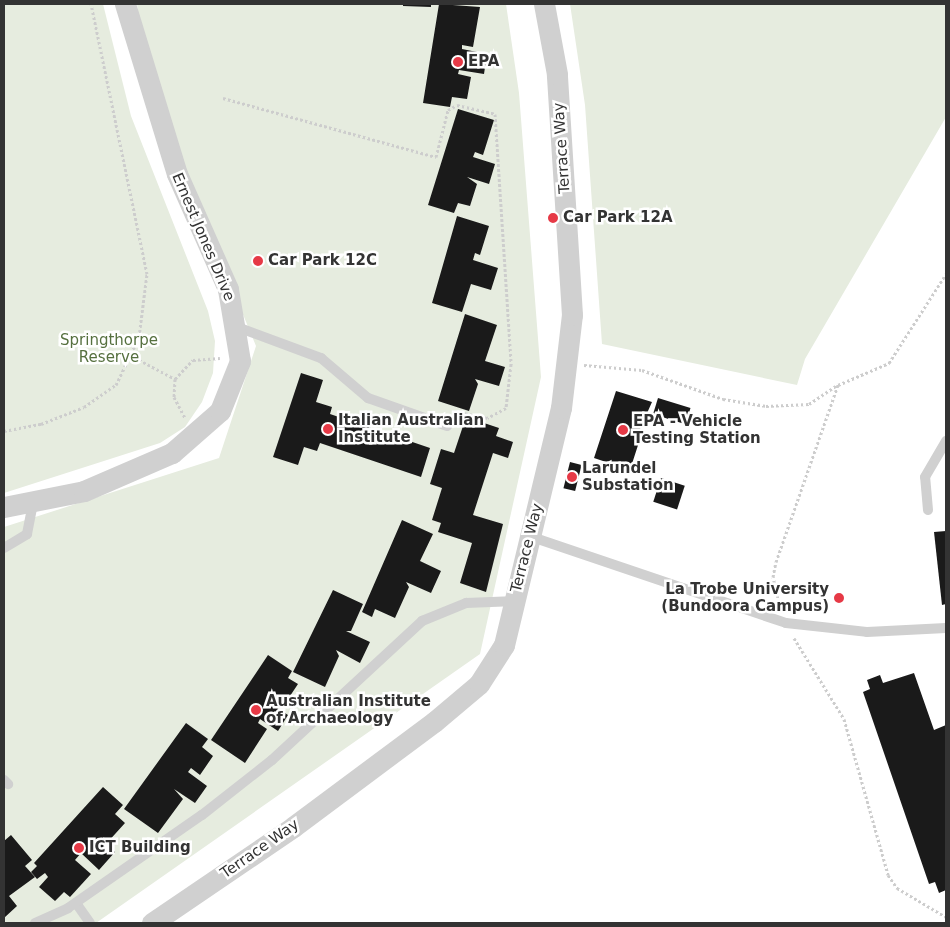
<!DOCTYPE html>
<html>
<head>
<meta charset="utf-8">
<style>
  body { margin:0 }
  #map { position:relative; width:950px; height:927px; overflow:hidden; background:#fff; font-family:"DejaVu Sans",sans-serif }
  div>[style] { position:absolute }
  [style*='--x'] { left:calc(var(--x)*1px); top:calc(var(--y)*1px); width:calc(var(--w)*1px); rotate:calc(var(--a)*1deg) }
  .green>* { inset:0; background:#e6ecdf }
  .building>* { inset:0; background:#1a1a1a; transform-origin:0 0 }
  .path>* { height:3px; margin-top:-1.5px; transform-origin:0; background:repeating-linear-gradient(90deg,#cdcdcd 0 2.5px,transparent 0 5px) }
  .lane>* { height:10px; margin:-5px; padding:0 5px; transform-origin:5px; border-radius:5px; background:#d0d0d0 }
  .street>* { height:21px; margin:-10.5px; padding:0 10.5px; transform-origin:10.5px; border-radius:10.5px; background:#d0d0d0 }
  .dots>* { width:14px; height:14px; translate:-50% -50%; box-sizing:border-box; border:2px solid #fff; border-radius:50% }
  span { translate:-50% -50%; white-space:nowrap; text-align:center; line-height:1.15; -webkit-text-stroke:5px #fff; paint-order:stroke }
  .poi-label { font-size:15px; color:#333; font-weight:700 }
  .left { translate:0 -50%; text-align:left }
  .right { translate:-100% -50%; text-align:right }
  .street-label { font-size:15px; color:#333 }
  .park-label { font-size:15px; color:#56703f }
  .frame { position:absolute; inset:0; border:5px solid #333; pointer-events:none }
</style>
</head>
<body>
<div id="map">
  <div class="green">
    <div style="clip-path:polygon(4px 4px,103px 4px,131px 116px,208px 311px,215px 341px,213px 373px,202px 402px,185px 427px,160px 443px,4px 493px)"></div>
    <div style="clip-path:polygon(137px 4px,506px 4px,519px 93px,541px 377px,480px 654px,96px 923px,4px 923px,4px 527px,219px 458px,256px 346px,202px 215px,143px 48px)"></div>
    <div style="clip-path:polygon(570px 4px,946px 4px,946px 117px,805px 359px,797px 385px,602px 344px,585px 105px)"></div>
  </div>
  <div class="building">
    <div style="clip-path:polygon(403px 4px,431px 4px,431px 7px,403px 6px)"></div>
    <div style="clip-path:polygon(439px 4px,480px 7px,473px 47px,462px 45px,462px 49px,487px 54px,484px 74px,459px 70px,458px 74px,471px 77px,467px 99px,452px 97px,450px 107px,423px 103px)"></div>
    <div style="clip-path:polygon(458px 109px,494px 120px,483px 155px,475px 152px,473px 157px,495px 164px,489px 184px,467px 177px,477px 184px,470px 206px,458px 203px,454px 213px,428px 205px)"></div>
    <div style="clip-path:polygon(457px 216px,489px 226px,480px 255px,475px 253px,473px 260px,498px 268px,491px 290px,471px 284px,462px 312px,432px 303px)"></div>
    <div style="clip-path:polygon(465px 314px,497px 325px,485px 361px,505px 367px,499px 386px,475px 379px,478px 384px,469px 411px,438px 401px)"></div>
    <div style="clip-path:polygon(301px 373px,323px 380px,316px 402px,332px 407px,330px 414px,430px 448px,421px 477px,320px 443px,317px 451px,304px 447px,298px 465px,273px 457px)"></div>
    <div style="clip-path:polygon(616px 391px,652px 402px,636px 438px,640px 439px,630px 470px,594px 458px)"></div>
    <div style="left:658px;top:398px;width:34px;height:17px;rotate:17deg"></div>
    <div style="clip-path:polygon(466px 417px,499px 428px,496px 436px,513px 442px,508px 458px,493px 453px,473px 515px,503px 524px,486px 592px,460px 583px,472px 543px,438px 532px,441px 523px,432px 520px,442px 488px,430px 484px,441px 449px,454px 453px)"></div>
    <div style="left:570px;top:462px;width:12px;height:27px;rotate:14deg"></div>
    <div style="left:661px;top:478px;width:25px;height:25px;rotate:18deg"></div>
    <div style="clip-path:polygon(402px 520px,433px 534px,420px 561px,441px 571px,431px 593px,406px 582px,409px 587px,395px 618px,375px 609px,372px 617px,362px 612px)"></div>
    <div style="clip-path:polygon(946px 531px,946px 604px,942px 605px,934px 532px)"></div>
    <div style="clip-path:polygon(333px 590px,363px 604px,351px 631px,346px 631px,370px 642px,360px 663px,336px 650px,339px 656px,325px 687px,293px 672px)"></div>
    <div style="clip-path:polygon(268px 655px,292px 671px,288px 678px,298px 684px,284px 705px,275px 699px,271px 704px,288px 715px,278px 731px,260px 719px,258px 723px,267px 729px,245px 763px,211px 740px)"></div>
    <div style="clip-path:polygon(914px 673px,934px 730px,946px 725px,946px 890px,939px 893px,935px 882px,929px 884px,863px 692px,870px 689px,867px 680px,880px 675px,883px 683px)"></div>
    <div style="clip-path:polygon(186px 723px,208px 739px,202px 747px,213px 756px,200px 775px,191px 768px,188px 772px,207px 786px,195px 803px,174px 789px,183px 799px,158px 833px,124px 809px)"></div>
    <div style="clip-path:polygon(103px 787px,123px 805px,115px 814px,125px 823px,106px 844px,115px 852px,99px 870px,81px 853px,75px 860px,91px 874px,70px 897px,64px 892px,55px 901px,39px 887px,48px 877px,45px 873px,37px 879px,31px 872px,37px 866px,34px 863px)"></div>
    <div style="clip-path:polygon(11px 835px,32px 860px,25px 866px,35px 877px,9px 896px,17px 906px,4px 918px,4px 841px)"></div>
  </div>
  <div class="path">
    <div style="--x:223;--y:98;--w:221;--a:15.5"></div>
    <div style="--x:436;--y:157;--w:49;--a:-75.7"></div>
    <div style="--x:448;--y:110;--w:10;--a:-29"></div>
    <div style="--x:457;--y:105;--w:39;--a:13"></div>
    <div style="--x:495;--y:114;--w:251;--a:86.3"></div>
    <div style="--x:511;--y:364;--w:44;--a:96.5"></div>
    <div style="--x:506;--y:408;--w:21;--a:152"></div>
    <div style="--x:487;--y:418;--w:24;--a:-168"></div>
    <div style="--x:464;--y:413;--w:11;--a:112"></div>
    <div style="--x:130;--y:355;--w:51;--a:28.1"></div>
    <div style="--x:175;--y:379;--w:18;--a:93"></div>
    <div style="--x:174;--y:397;--w:24;--a:62"></div>
    <div style="--x:584;--y:365;--w:58;--a:4.9"></div>
    <div style="--x:642;--y:370;--w:86;--a:19.7"></div>
    <div style="--x:723;--y:399;--w:44;--a:9.2"></div>
    <div style="--x:766;--y:406;--w:43;--a:-2.7"></div>
    <div style="--x:809;--y:404;--w:34;--a:-34"></div>
    <div style="--x:175;--y:379;--w:26;--a:-47"></div>
    <div style="--x:193;--y:360;--w:27;--a:-4"></div>
    <div style="--x:4;--y:431;--w:38;--a:-11"></div>
    <div style="--x:41;--y:424;--w:46;--a:-21.6"></div>
    <div style="--x:84;--y:407;--w:39;--a:-35"></div>
    <div style="--x:116;--y:385;--w:53;--a:-64.4"></div>
    <div style="--x:139;--y:337;--w:64;--a:-82.8"></div>
    <div style="--x:147;--y:274;--w:276;--a:-101.7"></div>
    <div style="--x:780;--y:607;--w:31;--a:-103"></div>
    <div style="--x:773;--y:577;--w:15;--a:-79"></div>
    <div style="--x:776;--y:562;--w:188;--a:-70.7"></div>
    <div style="--x:838;--y:385;--w:56;--a:-23.3"></div>
    <div style="--x:889;--y:363;--w:106;--a:-57.4"></div>
    <div style="--x:794;--y:638;--w:95;--a:58.3"></div>
    <div style="--x:844;--y:719;--w:162;--a:74.2"></div>
    <div style="--x:888;--y:875;--w:16;--a:55"></div>
    <div style="--x:897;--y:888;--w:57;--a:30.6"></div>
  </div>
  <div class="lane">
    <div style="--x:237;--y:327;--w:90;--a:20.3"></div>
    <div style="--x:321;--y:358;--w:62;--a:40.4"></div>
    <div style="--x:368;--y:398;--w:84;--a:19.5"></div>
    <div style="--x:928;--y:510;--w:33;--a:-95"></div>
    <div style="--x:925;--y:477;--w:42;--a:-59.7"></div>
    <div style="--x:529;--y:536;--w:271;--a:18.7"></div>
    <div style="--x:786;--y:623;--w:81;--a:6.3"></div>
    <div style="--x:867;--y:632;--w:79;--a:-2.9"></div>
    <div style="--x:4;--y:548;--w:27;--a:-31"></div>
    <div style="--x:27;--y:534;--w:32;--a:-79"></div>
    <div style="--x:4;--y:780;--w:6;--a:45"></div>
    <div style="--x:76;--y:903;--w:24;--a:55"></div>
    <div style="--x:35;--y:923;--w:36;--a:-24"></div>
    <div style="--x:68;--y:908;--w:163;--a:-34.8"></div>
    <div style="--x:202;--y:815;--w:89;--a:-38.2"></div>
    <div style="--x:272;--y:760;--w:205;--a:-42.8"></div>
    <div style="--x:422;--y:621;--w:48;--a:-22.2"></div>
    <div style="--x:466;--y:603;--w:48;--a:-2.4"></div>
  </div>
  <div class="street">
    <div style="--x:4;--y:507;--w:82;--a:-11.3"></div>
    <div style="--x:84;--y:491;--w:96;--a:-23.4"></div>
    <div style="--x:172;--y:453;--w:64;--a:-41.2"></div>
    <div style="--x:220;--y:411;--w:54;--a:-68.2"></div>
    <div style="--x:240;--y:361;--w:73;--a:-99.5"></div>
    <div style="--x:228;--y:289;--w:126;--a:-113.9"></div>
    <div style="--x:177;--y:174;--w:178;--a:-107"></div>
    <div style="--x:152;--y:923;--w:171;--a:-34.2"></div>
    <div style="--x:293;--y:827;--w:176;--a:-36.7"></div>
    <div style="--x:434;--y:722;--w:59;--a:-40.2"></div>
    <div style="--x:479;--y:684;--w:46;--a:-57.3"></div>
    <div style="--x:504;--y:645;--w:244;--a:-76.5"></div>
    <div style="--x:561;--y:408;--w:94;--a:-83.3"></div>
    <div style="--x:572;--y:315;--w:241;--a:-93.6"></div>
    <div style="--x:557;--y:74;--w:71;--a:-100.5"></div>
  </div>
  <div class="dots">
    <div style="left:458px;top:62px;background:#e63946"></div>
    <div style="left:553px;top:218px;background:#e63946"></div>
    <div style="left:258px;top:261px;background:#e63946"></div>
    <div style="left:328px;top:429px;background:#e63946"></div>
    <div style="left:623px;top:430px;background:#e63946"></div>
    <div style="left:572px;top:477px;background:#e63946"></div>
    <div style="left:839px;top:598px;background:#e63946"></div>
    <div style="left:256px;top:710px;background:#e63946"></div>
    <div style="left:79px;top:848px;background:#e63946"></div>
  </div>
  <div class="poi-label">
    <span class="left" style="left:468px;top:62px">EPA</span>
    <span class="left" style="left:563px;top:218px">Car Park 12A</span>
    <span class="left" style="left:268px;top:261px">Car Park 12C</span>
    <span class="left" style="left:338px;top:429px">Italian Australian<br>Institute</span>
    <span class="left" style="left:633px;top:430px">EPA - Vehicle<br>Testing Station</span>
    <span class="left" style="left:582px;top:477px">Larundel<br>Substation</span>
    <span class="right" style="left:829px;top:598px">La Trobe University<br>(Bundoora Campus)</span>
    <span class="left" style="left:266px;top:710px">Australian Institute<br>of Archaeology</span>
    <span class="left" style="left:89px;top:848px">ICT Building</span>
  </div>
  <div class="street-label">
    <span style="left:562px;top:148px;rotate:-94deg">Terrace Way</span>
    <span style="left:203px;top:237px;rotate:67deg">Ernest Jones Drive</span>
    <span style="left:527px;top:548px;rotate:-76deg">Terrace Way</span>
    <span style="left:260px;top:849px;rotate:-35deg">Terrace Way</span>
  </div>
  <div class="park-label">
    <span style="left:109px;top:349px">Springthorpe<br>Reserve</span>
  </div>
  <div class="frame"></div>
</div>
</body>
</html>
